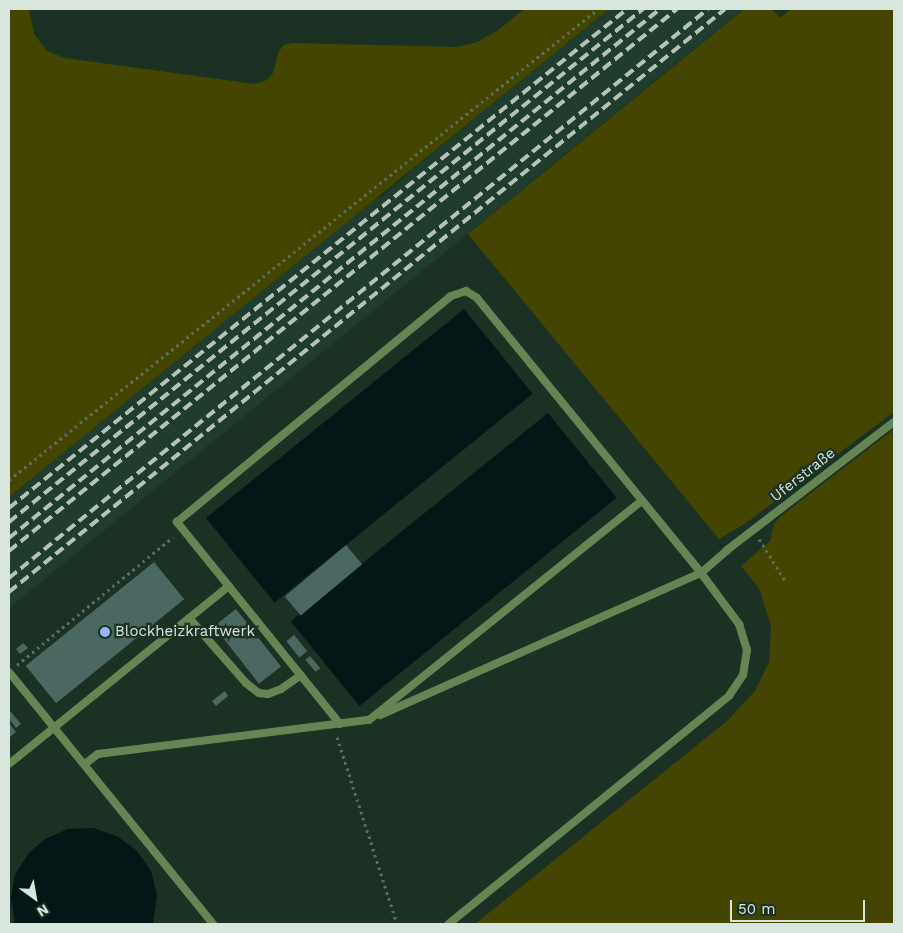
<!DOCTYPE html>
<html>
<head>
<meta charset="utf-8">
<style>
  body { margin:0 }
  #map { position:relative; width:903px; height:933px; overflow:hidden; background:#1b3124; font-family:"Work Sans",sans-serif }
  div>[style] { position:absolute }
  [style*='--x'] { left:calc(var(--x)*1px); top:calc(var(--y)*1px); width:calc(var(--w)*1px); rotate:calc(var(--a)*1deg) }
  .built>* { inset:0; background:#203c2c }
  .green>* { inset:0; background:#434500 }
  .water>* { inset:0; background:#051617; transform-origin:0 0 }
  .building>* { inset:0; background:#4a6861; transform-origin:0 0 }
  .path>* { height:3px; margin-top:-1.5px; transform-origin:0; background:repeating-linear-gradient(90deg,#5b6e62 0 2.5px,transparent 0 6.5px) }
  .lane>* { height:8px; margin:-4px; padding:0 4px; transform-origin:4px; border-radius:4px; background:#668554 }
  .rail>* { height:4px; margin-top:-2px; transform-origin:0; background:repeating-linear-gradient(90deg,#b4c2b9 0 10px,transparent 0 15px) }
  .dots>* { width:14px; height:14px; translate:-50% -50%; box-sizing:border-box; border:2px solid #1b3124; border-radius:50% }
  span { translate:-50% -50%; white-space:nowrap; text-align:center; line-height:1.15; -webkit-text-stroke:4.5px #1b3124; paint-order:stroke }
  .street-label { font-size:15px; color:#d9e6de }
  .poi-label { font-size:15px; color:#d9e6de }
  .left { translate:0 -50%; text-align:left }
  .frame { position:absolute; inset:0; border:10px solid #d9e6de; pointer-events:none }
  .north { position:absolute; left:10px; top:873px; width:50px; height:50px; -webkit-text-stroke:4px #1b3124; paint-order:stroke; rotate:148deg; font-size:14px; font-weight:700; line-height:20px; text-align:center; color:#d9e6de }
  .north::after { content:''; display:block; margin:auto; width:18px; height:22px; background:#d9e6de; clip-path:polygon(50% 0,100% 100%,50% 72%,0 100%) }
  .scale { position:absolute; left:730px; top:900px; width:135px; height:22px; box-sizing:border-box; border:2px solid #d9e6de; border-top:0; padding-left:6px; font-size:15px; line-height:18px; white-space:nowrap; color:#d9e6de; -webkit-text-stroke:4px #1b3124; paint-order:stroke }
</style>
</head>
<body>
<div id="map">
  <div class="built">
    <div style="clip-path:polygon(609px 9px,743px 9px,9px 608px,9px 497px,375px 199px,382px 197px,412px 170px)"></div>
  </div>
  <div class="green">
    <div style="clip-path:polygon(9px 9px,29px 9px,34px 34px,47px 51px,65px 58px,255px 84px,267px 80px,273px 73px,279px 51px,284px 45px,292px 43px,457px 47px,477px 42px,497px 31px,524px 9px,609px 9px,9px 497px)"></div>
    <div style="clip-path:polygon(744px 9px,772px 9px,780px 18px,791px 9px,894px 9px,894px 412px,746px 523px,719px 539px,468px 234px)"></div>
    <div style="clip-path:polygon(894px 429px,894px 924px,475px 924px,727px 721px,755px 691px,769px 662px,771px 626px,759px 588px,741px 566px,770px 541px,774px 524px,780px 517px)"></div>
  </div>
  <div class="water">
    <div style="left:464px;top:309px;width:109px;height:332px;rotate:51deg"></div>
    <div style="left:548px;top:413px;width:109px;height:331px;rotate:51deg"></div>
    <div style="clip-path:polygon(93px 828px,117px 836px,137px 851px,151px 871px,157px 895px,153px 924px,15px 924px,11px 897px,15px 875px,28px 854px,45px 839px,68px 829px)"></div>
  </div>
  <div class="building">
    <div style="left:346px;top:545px;width:25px;height:80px;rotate:50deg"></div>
    <div style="left:154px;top:562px;width:48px;height:165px;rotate:51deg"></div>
    <div style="left:236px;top:609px;width:73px;height:28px;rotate:52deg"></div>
    <div style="left:294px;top:635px;width:21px;height:10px;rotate:51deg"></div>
    <div style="clip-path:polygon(23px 643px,28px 648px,20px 654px,16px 649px)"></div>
    <div style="left:310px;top:656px;width:16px;height:6px;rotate:50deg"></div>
    <div style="clip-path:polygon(225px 691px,228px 696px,216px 706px,212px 701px)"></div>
    <div style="clip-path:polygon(10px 711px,21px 724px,16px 728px,9px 719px)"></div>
    <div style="clip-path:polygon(9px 723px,16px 732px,9px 738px)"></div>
  </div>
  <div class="path">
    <div style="--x:9;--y:480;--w:754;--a:-38.65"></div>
    <div style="--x:759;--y:539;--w:51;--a:57.9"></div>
    <div style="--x:17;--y:665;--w:202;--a:-39.4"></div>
    <div style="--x:337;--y:737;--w:196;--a:72.2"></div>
  </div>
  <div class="lane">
    <div style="--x:189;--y:618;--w:86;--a:48.8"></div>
    <div style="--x:246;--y:683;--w:16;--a:38"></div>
    <div style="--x:259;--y:693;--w:9;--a:6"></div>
    <div style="--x:268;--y:694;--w:14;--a:-21"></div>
    <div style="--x:281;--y:689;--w:24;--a:-35"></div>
    <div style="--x:9;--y:672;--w:324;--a:51"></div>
    <div style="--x:380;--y:715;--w:351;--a:-23.9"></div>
    <div style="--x:701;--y:573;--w:35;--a:-41"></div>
    <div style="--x:727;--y:550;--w:210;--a:-37.5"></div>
    <div style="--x:340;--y:724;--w:260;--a:-128.9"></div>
    <div style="--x:177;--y:522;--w:355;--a:-39.5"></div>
    <div style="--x:451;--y:296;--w:16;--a:-18"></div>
    <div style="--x:466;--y:291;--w:13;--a:32"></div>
    <div style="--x:477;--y:298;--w:355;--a:50.8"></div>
    <div style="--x:701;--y:573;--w:64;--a:53.3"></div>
    <div style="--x:739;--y:624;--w:27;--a:73"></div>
    <div style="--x:747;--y:650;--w:25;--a:99"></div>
    <div style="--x:743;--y:675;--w:25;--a:124"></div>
    <div style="--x:729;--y:696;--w:362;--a:140.9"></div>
    <div style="--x:9;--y:764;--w:283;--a:-39"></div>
    <div style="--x:85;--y:764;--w:16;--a:-38"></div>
    <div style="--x:98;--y:754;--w:273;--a:-7.2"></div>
    <div style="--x:369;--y:720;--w:349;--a:-38.8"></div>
  </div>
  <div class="rail">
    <div style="--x:9;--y:508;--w:794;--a:-38.92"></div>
    <div style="--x:9;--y:522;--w:816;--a:-38.98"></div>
    <div style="--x:9;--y:538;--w:839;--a:-39.1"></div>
    <div style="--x:9;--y:551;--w:860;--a:-39.06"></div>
    <div style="--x:9;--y:578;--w:901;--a:-39.15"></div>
    <div style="--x:9;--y:592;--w:923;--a:-39.15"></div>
  </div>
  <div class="dots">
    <div style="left:105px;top:632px;background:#99b5fd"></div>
  </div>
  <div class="street-label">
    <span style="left:803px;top:475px;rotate:-38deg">Uferstraße</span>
  </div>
  <div class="poi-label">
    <span class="left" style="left:115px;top:632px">Blockheizkraftwerk</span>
  </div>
  <div class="frame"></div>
  <div class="north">N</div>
  <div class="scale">50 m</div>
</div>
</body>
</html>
